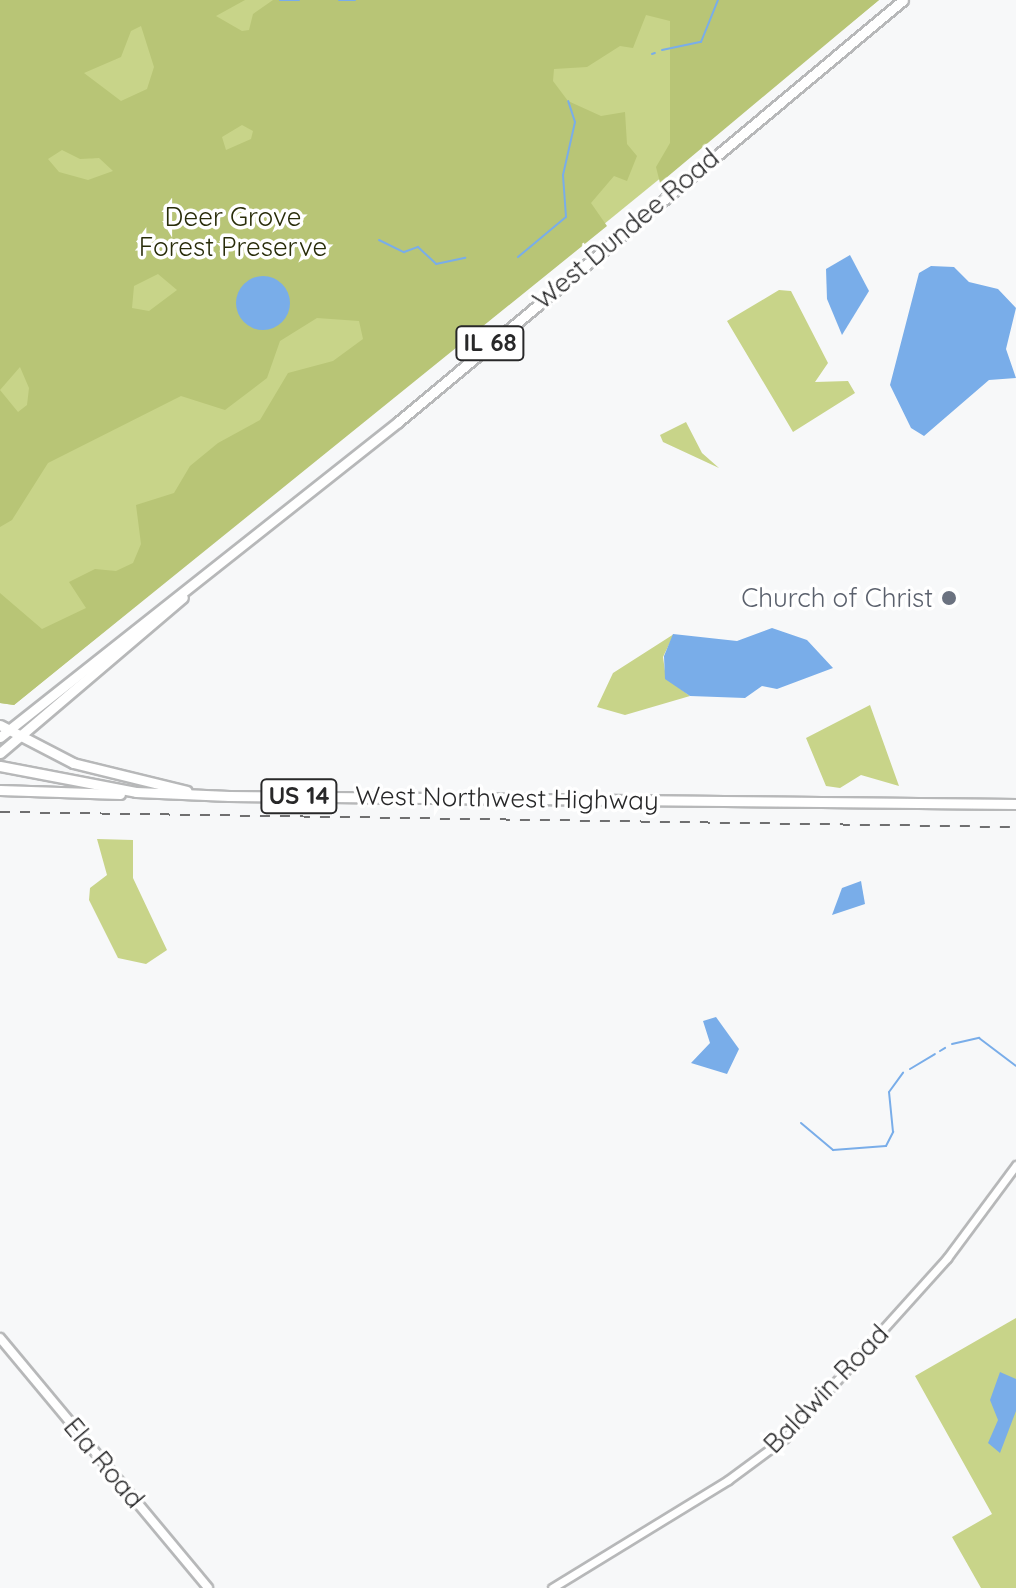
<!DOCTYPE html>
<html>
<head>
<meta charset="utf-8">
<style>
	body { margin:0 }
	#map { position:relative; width:1016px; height:1588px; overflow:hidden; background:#f7f8f9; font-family:Quicksand,sans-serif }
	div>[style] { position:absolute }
	.green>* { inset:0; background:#c8d489 }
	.forest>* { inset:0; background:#b8c576 }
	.water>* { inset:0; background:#79ade9 }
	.round { border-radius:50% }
	.stream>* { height:2px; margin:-1px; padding:0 1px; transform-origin:1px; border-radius:1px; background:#79ade9 }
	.roads { filter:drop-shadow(2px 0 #b7b8b9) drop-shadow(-2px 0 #b7b8b9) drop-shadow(0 2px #b7b8b9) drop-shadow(0 -2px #b7b8b9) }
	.tertiary>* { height:7px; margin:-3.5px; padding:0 3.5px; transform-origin:3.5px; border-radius:3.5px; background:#fff }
	.secondary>* { height:8px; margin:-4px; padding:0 4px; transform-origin:4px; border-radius:4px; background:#fff }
	.primary>* { height:9px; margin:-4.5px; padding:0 4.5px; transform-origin:4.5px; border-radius:4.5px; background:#fff }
	.rail>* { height:2px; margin-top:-1px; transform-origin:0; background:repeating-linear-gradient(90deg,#6f6f70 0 10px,transparent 0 20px) }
	.dots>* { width:22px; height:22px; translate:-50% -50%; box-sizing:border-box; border:4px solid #fff; border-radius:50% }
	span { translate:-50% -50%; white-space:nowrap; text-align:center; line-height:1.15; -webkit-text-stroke:7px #fff; paint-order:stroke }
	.shield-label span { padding:2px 6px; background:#fff; border:2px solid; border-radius:6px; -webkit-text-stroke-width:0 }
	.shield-label { font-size:24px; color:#282829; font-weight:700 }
	.park-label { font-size:26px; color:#282c09 }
	.street-label { font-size:26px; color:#282829 }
	.worship-label { font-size:26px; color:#5b616d }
	.right { translate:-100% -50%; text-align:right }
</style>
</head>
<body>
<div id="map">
	<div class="green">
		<i style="clip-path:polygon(0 0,879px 0,14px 705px,0 703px)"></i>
		<i style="clip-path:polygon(779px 290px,791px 291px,828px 363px,815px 382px,848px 381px,855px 393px,793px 432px,727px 321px)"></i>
		<i style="clip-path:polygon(686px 422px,702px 453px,719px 468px,663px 442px,660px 435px)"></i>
		<i style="clip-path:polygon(674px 634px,663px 657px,666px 678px,690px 696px,625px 715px,597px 707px,613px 673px)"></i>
		<i style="clip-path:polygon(870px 705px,899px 786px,861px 775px,840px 788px,826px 786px,806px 738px)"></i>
		<i style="clip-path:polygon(97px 839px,133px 840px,133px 878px,167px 950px,146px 964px,118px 958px,89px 900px,90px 888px,107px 875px)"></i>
		<i style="clip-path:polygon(1016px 1318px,1016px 1588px,981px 1588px,952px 1537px,992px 1514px,915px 1376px)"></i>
	</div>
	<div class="forest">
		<i style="clip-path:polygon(evenodd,0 0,245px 0,216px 16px,242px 31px,249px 30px,253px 14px,273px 0,879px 0,660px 183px,656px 167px,670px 143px,670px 21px,646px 15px,633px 48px,620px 46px,587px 67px,554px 69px,553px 81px,568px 101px,601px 116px,625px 112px,627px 144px,637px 156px,627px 181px,614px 176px,591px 203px,607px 226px,14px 705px,0 703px,0 593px,42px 629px,86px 608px,69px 582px,95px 569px,116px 571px,133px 563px,141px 544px,136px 505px,174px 493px,190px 466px,218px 443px,260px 420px,288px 373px,333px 361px,363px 339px,359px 321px,317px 318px,280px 341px,267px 378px,225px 410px,181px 396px,48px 463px,12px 520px,0 527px,0 0,141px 26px,154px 67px,147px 89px,121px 101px,84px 73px,121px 57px,131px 31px,141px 26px,0 0,242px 125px,253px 131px,251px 139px,226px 150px,222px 137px,242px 125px,0 0,62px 150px,80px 159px,99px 158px,113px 171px,88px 180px,59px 172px,48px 159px,62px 150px,0 0,158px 274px,177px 290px,149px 311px,132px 308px,134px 286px,158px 274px,0 0,20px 367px,29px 388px,27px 405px,18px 412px,0 390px,20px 367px)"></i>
	</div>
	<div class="water">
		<i style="clip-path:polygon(850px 255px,869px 291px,842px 335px,827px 299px,826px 269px)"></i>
		<i style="clip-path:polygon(954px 267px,969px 282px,998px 289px,1016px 308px,1006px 349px,1016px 378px,989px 380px,924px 436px,911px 428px,890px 385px,919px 273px,931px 266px)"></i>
		<i class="round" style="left:236px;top:276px;width:54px;height:54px"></i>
		<i style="clip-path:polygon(772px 628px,807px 640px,833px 668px,777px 689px,762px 686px,745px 698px,690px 696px,665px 679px,664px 656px,673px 634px,737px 641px)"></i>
		<i style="clip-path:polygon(861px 881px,865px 904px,832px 915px,842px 888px)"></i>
		<i style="clip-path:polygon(716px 1017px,739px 1049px,727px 1074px,691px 1063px,710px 1043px,703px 1021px)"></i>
		<i style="clip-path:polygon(1000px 1372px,1016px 1379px,1016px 1411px,1000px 1453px,988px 1443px,998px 1420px,990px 1400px)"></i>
	</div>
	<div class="stream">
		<i style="left:280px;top:0;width:19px"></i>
		<i style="left:339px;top:0;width:16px"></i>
		<i style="left:662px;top:50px;width:40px;rotate:-12deg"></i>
		<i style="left:701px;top:42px;width:45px;rotate:-68deg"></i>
		<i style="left:652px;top:54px;width:3px;rotate:-18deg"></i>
		<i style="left:379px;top:240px;width:28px;rotate:26deg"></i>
		<i style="left:404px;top:252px;width:15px;rotate:-20deg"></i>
		<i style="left:418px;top:247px;width:25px;rotate:43deg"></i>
		<i style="left:436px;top:264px;width:30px;rotate:-12deg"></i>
		<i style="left:518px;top:257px;width:62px;rotate:-39.8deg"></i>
		<i style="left:566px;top:217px;width:42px;rotate:-94.1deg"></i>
		<i style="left:563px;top:175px;width:54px;rotate:-77.2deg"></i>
		<i style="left:575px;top:122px;width:22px;rotate:-108deg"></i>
		<i style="left:952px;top:1044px;width:28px;rotate:-13deg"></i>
		<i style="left:979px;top:1038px;width:46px;rotate:37.1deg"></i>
		<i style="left:940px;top:1051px;width:6px;rotate:-31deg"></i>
		<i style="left:910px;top:1069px;width:29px;rotate:-31deg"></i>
		<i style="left:801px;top:1123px;width:42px;rotate:40.2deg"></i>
		<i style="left:833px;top:1150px;width:53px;rotate:-4.3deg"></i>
		<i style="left:886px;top:1146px;width:16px;rotate:-63deg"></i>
		<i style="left:893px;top:1132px;width:40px;rotate:-95.7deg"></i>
		<i style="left:889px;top:1092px;width:24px;rotate:-54deg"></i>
	</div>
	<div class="roads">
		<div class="tertiary">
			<i style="left:552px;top:1588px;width:206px;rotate:-31.5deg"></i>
			<i style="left:728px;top:1480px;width:71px;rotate:-36.4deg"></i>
			<i style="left:785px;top:1438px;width:242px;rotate:-48deg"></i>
			<i style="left:947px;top:1258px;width:116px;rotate:-53.4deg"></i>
		</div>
		<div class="secondary">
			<i style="left:0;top:1338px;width:325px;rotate:50.2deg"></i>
		</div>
		<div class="primary">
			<i style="left:0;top:725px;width:82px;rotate:27.5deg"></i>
			<i style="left:73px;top:763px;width:117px;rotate:13.8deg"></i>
			<i style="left:0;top:737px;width:508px;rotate:-38.36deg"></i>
			<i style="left:398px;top:422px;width:658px;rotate:-39.88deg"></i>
			<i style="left:0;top:753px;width:240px;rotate:-40.4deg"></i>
			<i style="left:0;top:766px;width:138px;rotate:10.8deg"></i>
			<i style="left:136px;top:792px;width:93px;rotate:2.5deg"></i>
			<i style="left:229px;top:796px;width:787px;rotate:0.58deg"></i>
			<i style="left:0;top:790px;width:120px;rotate:1.9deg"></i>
		</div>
	</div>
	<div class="rail">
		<i style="left:0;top:812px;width:1016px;rotate:0.85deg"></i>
	</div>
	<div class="dots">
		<i style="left:949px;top:598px;background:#6b7280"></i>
	</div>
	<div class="shield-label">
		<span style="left:490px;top:343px">IL 68</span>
		<span style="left:299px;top:796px">US 14</span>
	</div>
	<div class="park-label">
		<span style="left:233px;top:232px">Deer Grove<br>Forest Preserve</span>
	</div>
	<div class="street-label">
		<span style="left:626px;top:229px;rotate:-40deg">West Dundee Road</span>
		<span style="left:507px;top:798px;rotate:1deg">West Northwest Highway</span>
		<span style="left:826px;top:1389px;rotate:-46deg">Baldwin Road</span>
		<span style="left:104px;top:1463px;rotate:50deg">Ela Road</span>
	</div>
	<div class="worship-label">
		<span class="right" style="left:933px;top:598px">Church of Christ</span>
	</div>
</div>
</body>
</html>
